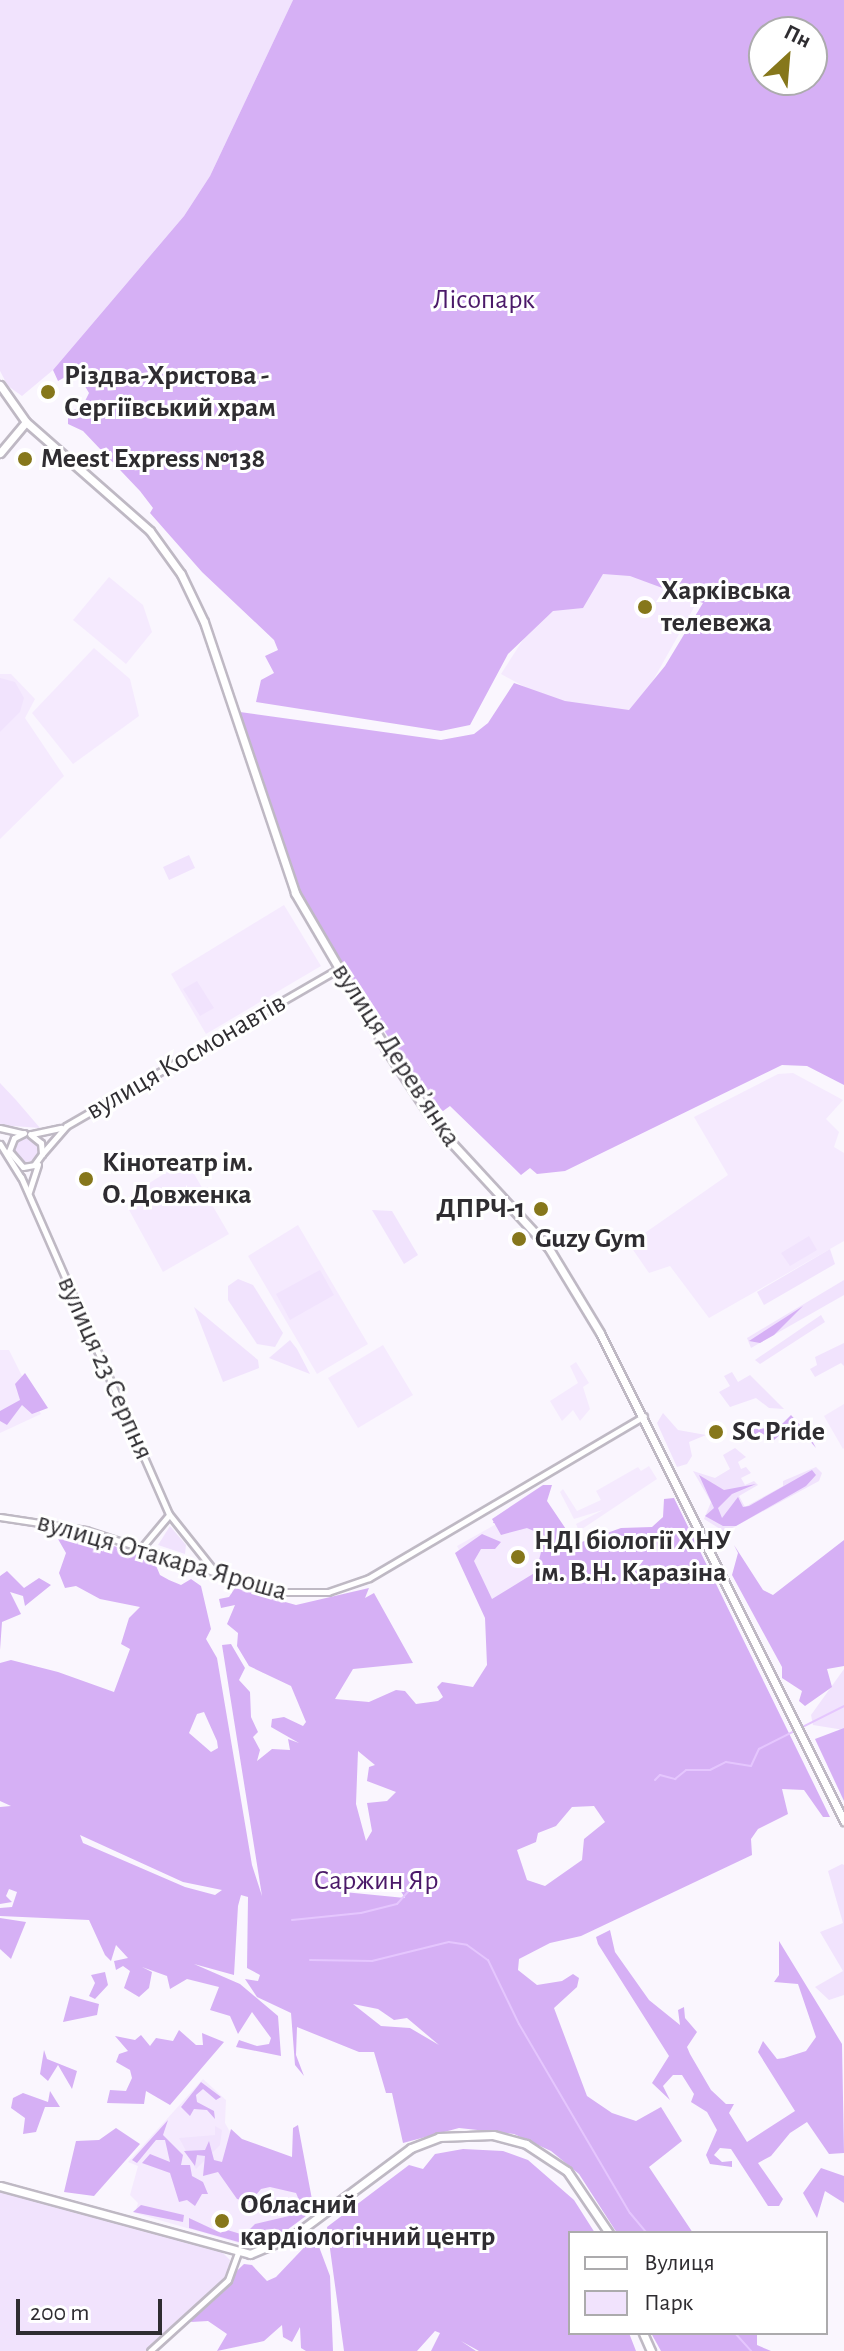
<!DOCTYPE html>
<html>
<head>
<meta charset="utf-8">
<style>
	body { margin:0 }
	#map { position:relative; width:844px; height:2351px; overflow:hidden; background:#faf6fe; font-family:"Alegreya Sans",sans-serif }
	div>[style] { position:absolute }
	.built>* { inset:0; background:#f5eafe }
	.green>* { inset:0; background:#f1e3fd }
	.round { border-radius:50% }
	.forest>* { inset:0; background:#d6b0f5 }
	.stream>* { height:2px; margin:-1px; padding:0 1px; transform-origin:1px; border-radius:1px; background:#e5c6fe }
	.roads { filter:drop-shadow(2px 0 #bfb9c4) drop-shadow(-2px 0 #bfb9c4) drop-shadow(0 2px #bfb9c4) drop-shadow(0 -2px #bfb9c4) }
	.minor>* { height:5px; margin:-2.5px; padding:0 2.5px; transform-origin:2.5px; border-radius:2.5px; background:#fff }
	.major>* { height:7px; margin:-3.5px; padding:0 3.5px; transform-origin:3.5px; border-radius:3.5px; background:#fff }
	.dots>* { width:22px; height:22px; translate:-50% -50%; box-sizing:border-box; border:4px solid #fff; border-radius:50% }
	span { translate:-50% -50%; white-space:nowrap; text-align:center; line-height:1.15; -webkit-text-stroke:6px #fff; paint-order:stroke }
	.park-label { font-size:28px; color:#4b1969 }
	.poi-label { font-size:28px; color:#2f2d31; font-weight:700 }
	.left { translate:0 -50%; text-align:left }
	.right { translate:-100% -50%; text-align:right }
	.street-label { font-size:28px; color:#2f2d31 }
	.legend { position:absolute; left:568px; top:2231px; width:260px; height:104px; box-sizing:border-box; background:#fff; border:2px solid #acabad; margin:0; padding:10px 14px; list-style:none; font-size:24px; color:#2f2d31 }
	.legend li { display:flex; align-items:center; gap:16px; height:40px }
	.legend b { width:40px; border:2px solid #acabad }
	.north { position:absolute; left:748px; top:16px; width:80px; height:80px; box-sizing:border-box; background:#fff; border:2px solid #acabad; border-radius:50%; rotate:26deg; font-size:22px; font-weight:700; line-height:32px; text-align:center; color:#2f2d31 }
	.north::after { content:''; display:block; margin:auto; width:28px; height:36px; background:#86771b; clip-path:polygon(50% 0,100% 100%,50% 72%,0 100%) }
	.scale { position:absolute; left:16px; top:2299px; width:146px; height:36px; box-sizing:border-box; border:4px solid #2f2d31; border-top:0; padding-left:10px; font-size:24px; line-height:28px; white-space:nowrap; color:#2f2d31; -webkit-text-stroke:6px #fff; paint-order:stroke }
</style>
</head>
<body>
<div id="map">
	<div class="built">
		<i style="clip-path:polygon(587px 540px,697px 602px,628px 725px,603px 730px,501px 674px)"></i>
		<i style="clip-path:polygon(109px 577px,143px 605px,152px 632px,126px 664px,73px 620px)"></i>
		<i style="clip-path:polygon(94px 648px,130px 679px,139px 716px,73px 764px,32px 713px)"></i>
		<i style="clip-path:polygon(0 674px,11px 674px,35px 699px,25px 718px,64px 776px,0 839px)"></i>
		<i style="clip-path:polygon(284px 905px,321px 966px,206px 1034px,171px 974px)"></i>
		<i style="clip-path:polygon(793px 1073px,843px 1100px,826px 1119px,839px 1132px,834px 1147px,844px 1153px,844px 1241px,709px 1318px,670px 1266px,649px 1273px,629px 1244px,728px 1175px,694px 1117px,778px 1074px)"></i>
		<i style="clip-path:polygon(186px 1160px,229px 1234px,163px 1272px,129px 1210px,135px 1192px)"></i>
		<i style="clip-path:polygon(298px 1225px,368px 1344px,317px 1374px,248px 1256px)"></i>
		<i style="clip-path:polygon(383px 1345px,413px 1395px,358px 1428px,328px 1378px)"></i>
		<i style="clip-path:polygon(0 1350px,9px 1350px,41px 1414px,0 1433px)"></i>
		<i style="clip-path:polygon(576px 1362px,589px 1383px,583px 1387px,590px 1409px,580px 1421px,573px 1410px,562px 1421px,550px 1401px,578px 1383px,570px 1366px)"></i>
		<i style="clip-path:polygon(844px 1404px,844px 1448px,843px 1449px,824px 1416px)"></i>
		<i style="clip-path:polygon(649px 1466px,657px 1479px,579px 1531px,576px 1524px,603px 1510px,574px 1519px,560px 1492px,563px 1489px,577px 1511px,601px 1500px,596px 1491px,638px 1467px,641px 1471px)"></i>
		<i style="clip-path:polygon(534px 1503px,574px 1552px,490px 1609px,457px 1546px)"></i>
		<i style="clip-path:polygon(203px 2079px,226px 2100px,225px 2123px,237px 2144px,304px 2163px,295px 2222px,242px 2244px,135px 2213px,138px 2203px,130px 2195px,138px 2166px,128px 2162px)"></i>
	</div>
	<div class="green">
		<i style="clip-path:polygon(0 0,293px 0,210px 176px,184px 216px,53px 370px,22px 396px,8px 386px,0 371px)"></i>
		<i style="clip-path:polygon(0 678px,15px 682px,24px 698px,20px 712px,0 732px)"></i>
		<i style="clip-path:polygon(189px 855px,195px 868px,169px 880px,163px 867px)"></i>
		<i style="clip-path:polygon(197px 981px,214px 1008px,200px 1016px,183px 989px)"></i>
		<i style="clip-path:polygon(0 1083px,16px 1100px,40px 1128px,0 1125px)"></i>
		<i class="round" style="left:14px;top:1138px;width:24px;height:24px"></i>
		<i style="clip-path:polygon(372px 1210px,392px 1211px,418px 1255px,404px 1264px)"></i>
		<i style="clip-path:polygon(809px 1236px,817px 1250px,790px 1266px,781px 1253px)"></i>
		<i style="clip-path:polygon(830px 1249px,835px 1264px,764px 1305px,757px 1292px)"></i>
		<i style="clip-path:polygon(320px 1270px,334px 1295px,290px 1320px,276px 1294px)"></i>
		<i style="clip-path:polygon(238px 1279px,253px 1285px,283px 1333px,275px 1347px,257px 1344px,228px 1300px,228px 1286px)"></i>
		<i style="clip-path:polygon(844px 1280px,844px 1295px,751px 1348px,747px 1338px)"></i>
		<i style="clip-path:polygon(194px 1307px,258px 1360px,259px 1368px,223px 1382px)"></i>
		<i style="clip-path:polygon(821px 1315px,825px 1322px,760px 1364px,755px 1360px)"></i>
		<i style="clip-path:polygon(290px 1340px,297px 1349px,310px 1374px,269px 1358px)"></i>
		<i style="clip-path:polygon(844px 1343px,844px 1366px,841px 1363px,815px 1377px,810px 1369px,817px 1365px,815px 1357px)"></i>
		<i style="clip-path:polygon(732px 1372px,738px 1382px,750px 1375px,784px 1409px,769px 1408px,756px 1398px,730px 1407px,719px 1392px,730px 1386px,724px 1376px)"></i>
		<i style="clip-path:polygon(663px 1413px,678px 1430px,706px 1435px,689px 1442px,692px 1456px,687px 1464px,677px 1467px,657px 1423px)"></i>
		<i style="clip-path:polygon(735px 1448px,746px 1457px,738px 1462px,741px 1469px,746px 1467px,751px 1473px,741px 1478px,745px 1485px,754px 1481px,758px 1485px,739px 1496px,745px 1507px,783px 1486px,783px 1481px,816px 1467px,822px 1473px,819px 1481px,725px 1532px,704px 1519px,711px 1502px,693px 1471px,715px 1478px,730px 1469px,723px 1455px)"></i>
		<i style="clip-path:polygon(170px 1526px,186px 1545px,185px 1554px,158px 1545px)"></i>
		<i style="clip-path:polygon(844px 1669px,844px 1730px,813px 1725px,811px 1715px)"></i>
		<i style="clip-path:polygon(842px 1864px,844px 1865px,844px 1995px,829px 2000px,815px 1987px,843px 1971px,820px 1932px,843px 1923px,828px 1871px)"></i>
		<i style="clip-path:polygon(215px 2126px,222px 2130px,220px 2145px,196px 2169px,179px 2138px,215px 2135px)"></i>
		<i style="clip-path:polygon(0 2189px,215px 2245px,230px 2260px,227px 2277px,146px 2351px,0 2351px)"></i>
	</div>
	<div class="forest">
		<i style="clip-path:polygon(evenodd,293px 0,844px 0,844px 1085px,807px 1066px,782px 1065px,565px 1171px,537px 1174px,530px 1168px,521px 1175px,450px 1106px,443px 1111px,425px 1096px,302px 898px,240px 712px,441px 740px,474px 734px,488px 723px,514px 683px,565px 701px,629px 710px,665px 666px,703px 603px,630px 576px,603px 574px,583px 608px,553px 611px,508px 654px,470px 725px,441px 731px,256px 702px,261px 680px,274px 673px,265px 656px,278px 650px,274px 640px,202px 572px,150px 513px,153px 508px,140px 491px,83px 431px,68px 424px,68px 412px,82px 407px,89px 393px,76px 371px,58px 381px,53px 370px,184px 216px,210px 176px,293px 0,764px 32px,812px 32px,812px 80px,764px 80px,764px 32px)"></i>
		<i style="clip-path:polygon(803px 1306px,774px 1335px,760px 1343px,749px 1341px)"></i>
		<i style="clip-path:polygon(25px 1373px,48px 1408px,32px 1414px,22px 1405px,7px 1425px,0 1421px,0 1411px,20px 1400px,15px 1384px)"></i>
		<i style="clip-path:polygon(791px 1415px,809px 1435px,816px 1448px,794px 1423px,774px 1440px,759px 1432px,744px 1441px,748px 1429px,778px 1428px)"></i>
		<i style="clip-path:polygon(812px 1470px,816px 1475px,806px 1486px,736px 1526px,723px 1526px,705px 1516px,714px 1508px,699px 1475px,724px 1490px,756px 1484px,732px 1494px,718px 1508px,722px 1518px,738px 1497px,743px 1507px,749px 1506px)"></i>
		<i style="clip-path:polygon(evenodd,543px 1485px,552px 1485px,547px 1501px,576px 1544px,621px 1528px,652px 1527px,663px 1517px,664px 1499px,674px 1498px,830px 1817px,823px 1817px,804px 1790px,782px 1789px,788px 1814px,758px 1829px,751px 1839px,752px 1855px,581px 1936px,550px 1943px,519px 1959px,518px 1970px,537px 1985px,562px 1981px,573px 1974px,579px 1978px,577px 1987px,554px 2008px,587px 2096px,612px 2113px,636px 2121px,661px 2107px,682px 2141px,649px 2167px,693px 2233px,617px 2233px,579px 2174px,551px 2151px,514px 2134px,459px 2128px,403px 2143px,392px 2093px,386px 2093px,374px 2052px,359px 2052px,297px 2027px,296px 2055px,304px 2076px,295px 2065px,291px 2013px,257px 1997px,245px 1979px,258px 1981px,260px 1975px,247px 1968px,248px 1897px,241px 1895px,238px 1906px,234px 1975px,194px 1964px,240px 1984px,278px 2016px,281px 2056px,236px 2047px,239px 2040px,257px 2046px,269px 2044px,271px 2038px,252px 2012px,238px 2034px,230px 2016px,210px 2010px,219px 1987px,187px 1979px,170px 1989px,167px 1976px,142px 1967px,152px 1972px,149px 1988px,139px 1997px,124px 1988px,130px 1971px,123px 1966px,116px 1970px,114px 1961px,128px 1958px,116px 1945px,111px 1961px,105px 1955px,89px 1920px,0 1916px,0 1908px,12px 1907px,17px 1892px,9px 1889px,6px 1896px,12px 1902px,0 1904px,0 1807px,11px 1806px,0 1801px,0 1663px,11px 1660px,58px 1672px,114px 1692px,130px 1649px,121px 1644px,129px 1618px,140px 1607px,100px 1599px,76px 1586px,65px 1588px,59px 1573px,66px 1553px,58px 1539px,114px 1546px,154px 1561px,160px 1575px,169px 1580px,181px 1585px,191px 1579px,201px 1586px,211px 1629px,206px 1639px,217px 1658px,252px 1865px,262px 1896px,222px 1645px,231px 1644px,245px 1668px,239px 1680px,250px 1692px,251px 1717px,258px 1732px,253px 1737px,260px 1750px,257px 1761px,272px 1749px,290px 1750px,288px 1739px,299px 1743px,271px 1727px,272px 1719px,284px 1717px,303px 1726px,306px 1722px,291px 1686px,249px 1666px,237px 1646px,238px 1633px,227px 1624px,235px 1605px,221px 1608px,219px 1599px,229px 1597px,235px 1588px,296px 1605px,369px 1588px,365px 1598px,374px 1593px,413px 1663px,353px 1669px,335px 1699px,369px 1702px,396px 1690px,405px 1691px,416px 1704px,438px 1701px,443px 1697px,437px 1687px,442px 1682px,473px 1687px,487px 1665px,485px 1618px,455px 1553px,482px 1534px,501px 1542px,495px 1549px,481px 1549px,474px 1561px,492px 1599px,536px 1572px,545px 1536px,527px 1528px,501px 1535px,492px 1519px,543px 1485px,204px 1712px,217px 1741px,218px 1748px,211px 1752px,189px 1733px,197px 1714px,204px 1712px,543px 1485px,358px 1751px,375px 1765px,369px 1767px,367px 1781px,396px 1792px,387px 1801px,367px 1803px,372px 1831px,366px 1841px,356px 1804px,358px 1751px,543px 1485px,594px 1806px,605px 1822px,584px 1839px,582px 1860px,545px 1886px,527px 1880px,517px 1850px,536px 1842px,538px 1833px,556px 1826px,572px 1807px,594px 1806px,543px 1485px,80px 1835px,183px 1882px,222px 1890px,215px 1895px,185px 1887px,83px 1843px,80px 1835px,543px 1485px,353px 1872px,399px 1874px,402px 1880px,397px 1885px,405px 1898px,344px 1892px,332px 1883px,353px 1872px,543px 1485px,353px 2004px,378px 2009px,394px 2020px,407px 2018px,439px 2045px,410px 2028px,381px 2026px,353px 2004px)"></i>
		<i style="clip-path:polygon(844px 1540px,844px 1666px,827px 1669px,832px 1687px,805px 1706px,799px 1701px,802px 1691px,782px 1678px,782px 1667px,732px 1575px,738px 1553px,734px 1545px,763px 1590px,773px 1595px)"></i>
		<i style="clip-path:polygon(7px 1571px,24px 1588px,39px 1578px,51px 1585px,25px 1606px,23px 1596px,10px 1592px,21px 1614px,2px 1622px,0 1650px,0 1576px)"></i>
		<i style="clip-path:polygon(844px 1728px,844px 1801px,815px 1739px)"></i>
		<i style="clip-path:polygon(0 1918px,26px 1922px,11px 1959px,0 1949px)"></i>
		<i style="clip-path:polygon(610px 1930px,615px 1952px,649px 2000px,680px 2025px,678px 2010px,684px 2007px,685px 2018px,697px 2032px,687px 2047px,690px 2054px,711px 2090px,726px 2104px,734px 2104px,729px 2113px,747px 2142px,795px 2111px,758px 2052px,763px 2041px,777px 2059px,784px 2058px,806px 2051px,816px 2037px,798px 1984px,774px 1982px,779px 1975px,779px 1941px,842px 2044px,844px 2153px,829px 2154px,807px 2122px,790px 2133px,771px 2156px,758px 2163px,783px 2199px,779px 2206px,768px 2206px,731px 2149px,720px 2148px,714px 2155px,722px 2162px,732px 2161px,732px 2167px,710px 2164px,706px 2155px,717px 2130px,707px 2112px,691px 2102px,694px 2094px,682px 2075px,673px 2075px,663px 2086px,670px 2100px,652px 2083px,669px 2056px,598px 1944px,596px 1937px)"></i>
		<i style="clip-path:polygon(105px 1972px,108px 1985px,95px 1999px,89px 1996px,95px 1983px,91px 1975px)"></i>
		<i style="clip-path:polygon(70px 1996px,99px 2004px,97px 2015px,63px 2022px)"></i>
		<i style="clip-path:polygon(179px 2030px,196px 2045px,203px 2045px,202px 2033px,224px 2042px,170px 2105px,146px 2091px,144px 2104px,107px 2103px,110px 2090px,126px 2091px,132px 2078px,130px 2070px,116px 2062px,119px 2054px,128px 2051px,115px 2036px,135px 2040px,141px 2035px,150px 2046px,156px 2038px,173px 2041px)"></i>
		<i style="clip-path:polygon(44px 2050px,47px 2059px,77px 2071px,72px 2089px,58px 2065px,48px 2081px,40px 2074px)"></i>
		<i style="clip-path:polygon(201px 2082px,221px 2097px,216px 2100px,203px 2089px,196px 2095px,197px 2102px,214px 2111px,215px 2119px,207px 2110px,194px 2109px,190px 2116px,181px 2107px)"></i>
		<i style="clip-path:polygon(50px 2091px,60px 2107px,45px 2107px,36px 2132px,23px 2134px,25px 2118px,11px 2108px,13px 2098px,23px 2093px,48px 2102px)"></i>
		<i style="clip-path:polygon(168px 2120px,163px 2135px,183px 2155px,181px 2165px,190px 2165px,192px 2176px,203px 2182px,208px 2194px,202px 2194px,195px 2206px,187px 2200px,179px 2202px,170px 2173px,142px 2163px,150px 2154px,170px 2162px,165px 2140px,156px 2140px,137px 2163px,132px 2160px)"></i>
		<i style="clip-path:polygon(298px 2125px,314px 2210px,287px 2230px,249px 2245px,189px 2228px,189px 2218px,221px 2233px,224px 2229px,244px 2235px,255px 2224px,289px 2216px,299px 2200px,296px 2193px,270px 2187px,261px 2189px,250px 2202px,237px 2199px,218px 2172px,203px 2176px,205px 2156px,197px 2155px,195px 2166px,184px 2151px,205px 2150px,209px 2141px,214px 2160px,222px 2162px,231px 2129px,242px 2139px,292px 2157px,293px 2128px)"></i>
		<i style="clip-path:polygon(116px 2128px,140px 2144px,94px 2196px,64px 2192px,76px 2141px,99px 2140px)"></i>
		<i style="clip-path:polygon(463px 2149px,503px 2151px,528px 2160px,574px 2200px,595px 2233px,570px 2233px,570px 2333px,629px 2333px,636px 2351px,479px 2351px,461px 2341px,476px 2351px,431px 2351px,440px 2333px,435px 2331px,417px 2351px,344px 2351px,327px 2227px,409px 2165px,423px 2169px,435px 2154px)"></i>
		<i style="clip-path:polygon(821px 2168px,844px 2176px,844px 2203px,825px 2191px,817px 2218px,803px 2193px)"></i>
		<i style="clip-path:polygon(141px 2205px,184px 2215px,183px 2222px,133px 2212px)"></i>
		<i style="clip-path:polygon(315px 2236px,330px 2276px,333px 2351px,306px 2351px,301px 2348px,300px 2327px,292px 2342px,283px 2337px,282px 2325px,264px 2341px,217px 2351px,227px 2334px,208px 2321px,191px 2322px,197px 2309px,244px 2264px,252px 2265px,267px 2281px,276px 2277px)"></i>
		<i style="clip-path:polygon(651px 2333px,757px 2333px,757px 2345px,771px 2351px,661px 2351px)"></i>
	</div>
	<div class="stream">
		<i style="left:655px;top:1780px;width:7px;rotate:-45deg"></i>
		<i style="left:660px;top:1775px;width:16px;rotate:15deg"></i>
		<i style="left:675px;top:1779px;width:14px;rotate:-39deg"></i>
		<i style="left:686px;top:1770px;width:24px"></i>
		<i style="left:710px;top:1770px;width:18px;rotate:-27deg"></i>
		<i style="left:726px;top:1762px;width:25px;rotate:9deg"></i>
		<i style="left:751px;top:1766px;width:19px;rotate:-65deg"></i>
		<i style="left:759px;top:1749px;width:95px;rotate:-26.8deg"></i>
		<i style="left:292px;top:1920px;width:69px;rotate:-5.8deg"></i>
		<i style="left:361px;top:1913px;width:37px;rotate:-14deg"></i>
		<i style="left:397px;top:1904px;width:25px;rotate:-48deg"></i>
		<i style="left:310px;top:1960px;width:62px;rotate:0.9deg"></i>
		<i style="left:372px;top:1961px;width:79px;rotate:-13.9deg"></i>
		<i style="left:449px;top:1942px;width:18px;rotate:9deg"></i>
		<i style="left:467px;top:1945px;width:26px;rotate:36deg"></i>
		<i style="left:488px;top:1960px;width:71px;rotate:64.2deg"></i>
		<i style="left:519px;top:2024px;width:219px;rotate:59.6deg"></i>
		<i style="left:630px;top:2213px;width:26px;rotate:50deg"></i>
		<i style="left:735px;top:2333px;width:24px;rotate:48deg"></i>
	</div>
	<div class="roads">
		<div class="minor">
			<i style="left:0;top:1128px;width:23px;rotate:13deg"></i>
			<i style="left:24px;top:1133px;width:11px;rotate:153deg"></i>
			<i style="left:14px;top:1138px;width:14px;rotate:111deg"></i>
			<i style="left:9px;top:1151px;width:21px;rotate:49deg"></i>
			<i style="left:23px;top:1167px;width:11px;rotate:-10deg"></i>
			<i style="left:34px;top:1165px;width:14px;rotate:-54deg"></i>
			<i style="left:42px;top:1154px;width:11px;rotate:-95deg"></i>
			<i style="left:41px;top:1143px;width:14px;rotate:-141deg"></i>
			<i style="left:32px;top:1134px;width:30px;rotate:-12deg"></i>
			<i style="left:0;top:1144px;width:39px;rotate:58deg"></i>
			<i style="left:21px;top:1177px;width:368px;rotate:66.3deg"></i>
			<i style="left:169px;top:1514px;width:69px;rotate:51.5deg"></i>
			<i style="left:42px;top:1154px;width:37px;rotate:-49deg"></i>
			<i style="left:66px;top:1126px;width:314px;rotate:-30deg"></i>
			<i style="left:29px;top:1192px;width:29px;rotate:-72deg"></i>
			<i style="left:0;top:1517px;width:87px;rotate:8.6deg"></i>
			<i style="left:86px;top:1530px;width:198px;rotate:18.3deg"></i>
			<i style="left:274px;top:1592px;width:54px"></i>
			<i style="left:328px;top:1592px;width:43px;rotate:-18.9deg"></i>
			<i style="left:369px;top:1578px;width:319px;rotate:-30.5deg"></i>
			<i style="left:143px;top:1546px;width:40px;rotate:-50deg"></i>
			<i style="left:150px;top:2351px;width:105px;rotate:-42.3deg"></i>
			<i style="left:228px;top:2280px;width:29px;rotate:-70deg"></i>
		</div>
		<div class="major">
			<i style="left:0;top:385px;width:45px;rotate:54.9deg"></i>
			<i style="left:26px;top:422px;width:165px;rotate:41.3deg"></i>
			<i style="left:150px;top:531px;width:53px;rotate:54.2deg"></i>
			<i style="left:181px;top:574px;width:53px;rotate:64.4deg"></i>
			<i style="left:204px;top:622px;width:286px;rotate:71.4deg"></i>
			<i style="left:295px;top:893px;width:181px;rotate:59.7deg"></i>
			<i style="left:386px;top:1049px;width:95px;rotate:56.6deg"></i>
			<i style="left:438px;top:1128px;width:162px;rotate:47.3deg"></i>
			<i style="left:548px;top:1247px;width:100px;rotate:58.8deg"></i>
			<i style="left:600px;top:1333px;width:546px;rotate:63.43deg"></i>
			<i style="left:0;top:453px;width:40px;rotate:-50deg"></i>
			<i style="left:0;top:2186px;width:259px;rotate:15.2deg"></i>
			<i style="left:250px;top:2254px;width:47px;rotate:-22.7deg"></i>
			<i style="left:293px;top:2236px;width:147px;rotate:-36.7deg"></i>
			<i style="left:411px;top:2148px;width:30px;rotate:-21deg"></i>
			<i style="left:439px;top:2137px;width:54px;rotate:-2.1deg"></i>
			<i style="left:493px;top:2135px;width:34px;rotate:15deg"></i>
			<i style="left:526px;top:2144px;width:49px;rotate:33.4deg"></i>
			<i style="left:567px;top:2171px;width:75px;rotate:55.9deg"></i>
			<i style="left:643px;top:2333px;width:20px;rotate:66deg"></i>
		</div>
	</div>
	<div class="dots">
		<i style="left:48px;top:392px;background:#86771b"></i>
		<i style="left:25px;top:459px;background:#86771b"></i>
		<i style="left:645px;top:607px;background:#86771b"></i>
		<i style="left:86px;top:1179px;background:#86771b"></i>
		<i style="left:541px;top:1209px;background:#86771b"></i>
		<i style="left:519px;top:1239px;background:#86771b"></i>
		<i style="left:716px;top:1432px;background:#86771b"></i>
		<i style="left:518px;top:1557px;background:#86771b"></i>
		<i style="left:222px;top:2221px;background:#86771b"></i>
	</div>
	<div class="park-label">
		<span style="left:484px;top:300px">Лісопарк</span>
		<span style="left:376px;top:1881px">Саржин Яр</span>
	</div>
	<div class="poi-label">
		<span class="left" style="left:64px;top:392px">Різдва-Христова -<br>Сергіївський храм</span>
		<span class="left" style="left:41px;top:459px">Meest Express №138</span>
		<span class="left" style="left:661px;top:607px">Харківська<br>телевежа</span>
		<span class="left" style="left:102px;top:1179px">Кінотеатр ім.<br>О. Довженка</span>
		<span class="right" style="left:525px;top:1209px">ДПРЧ-1</span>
		<span class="left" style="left:535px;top:1239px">Guzy Gym</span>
		<span class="left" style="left:732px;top:1432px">SC Pride</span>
		<span class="left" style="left:534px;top:1557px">НДІ біології ХНУ<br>ім. В.Н. Каразіна</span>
		<span class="left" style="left:240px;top:2221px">Обласний<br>кардiологiчний центр</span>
	</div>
	<div class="street-label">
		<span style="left:396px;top:1055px;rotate:57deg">вулиця Дерев’янка</span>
		<span style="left:186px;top:1057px;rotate:-30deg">вулиця Космонавтів</span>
		<span style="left:105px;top:1368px;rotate:66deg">вулиця 23 Серпня</span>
		<span style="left:162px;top:1557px;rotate:16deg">вулиця Отакара Яроша</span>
	</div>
	<ul class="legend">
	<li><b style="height:10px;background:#fff"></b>Вулиця</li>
	<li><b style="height:22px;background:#f1e3fd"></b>Парк</li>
	</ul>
	<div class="north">Пн</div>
	<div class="scale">200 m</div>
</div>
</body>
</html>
